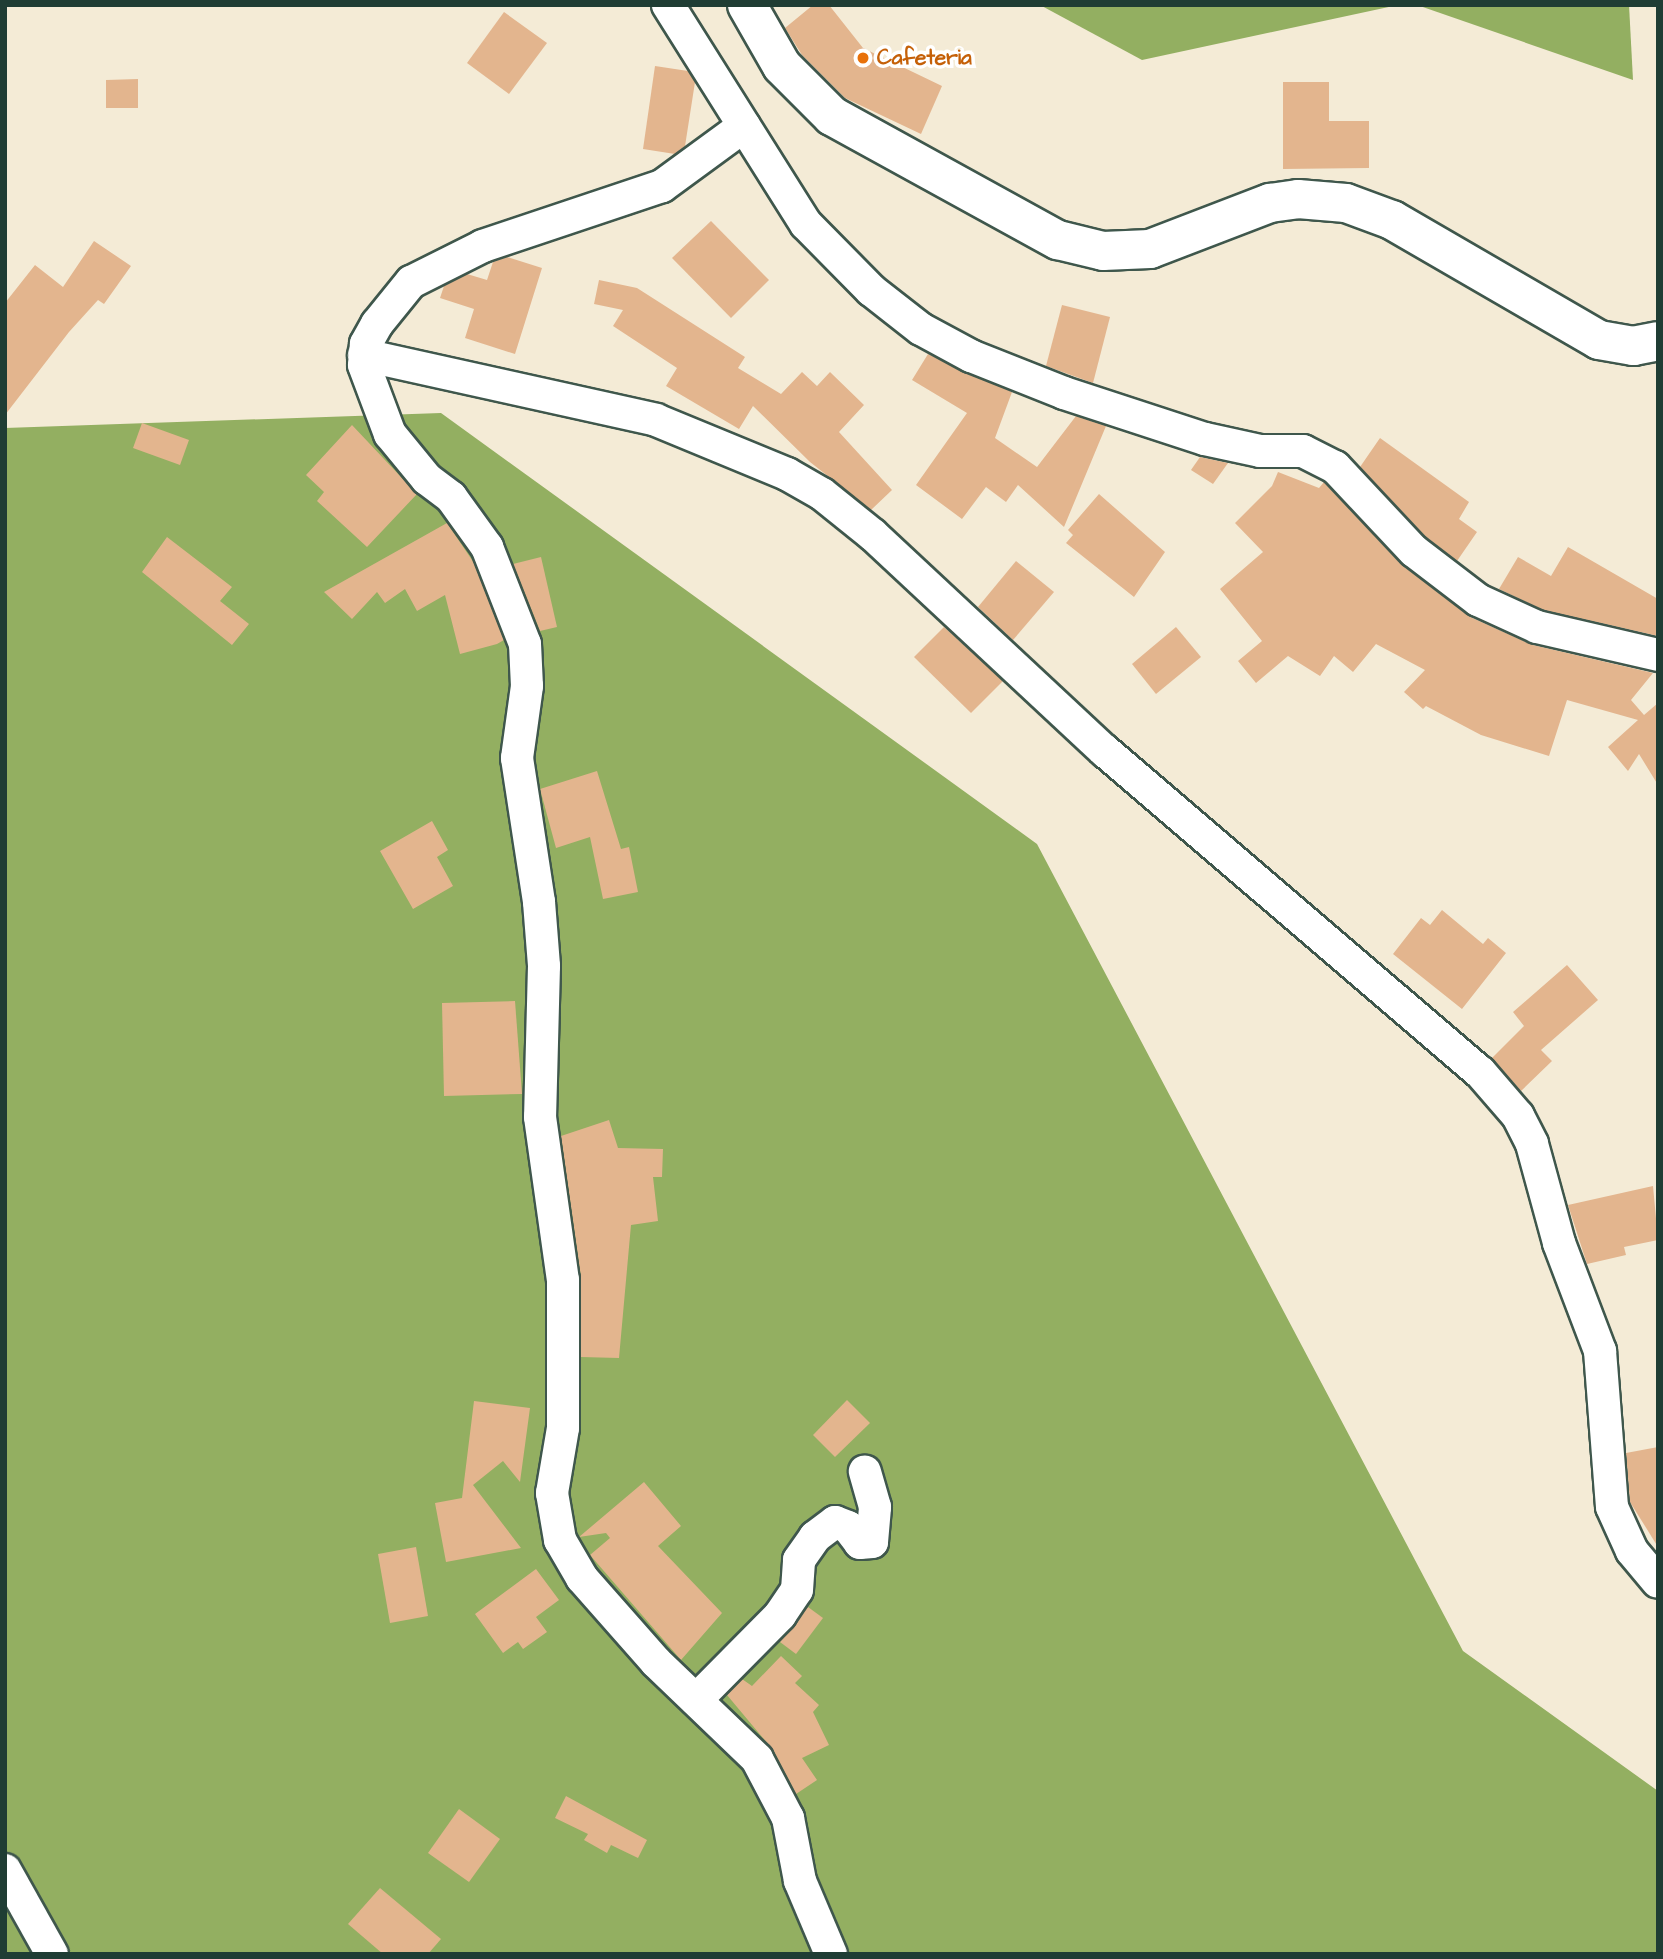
<!DOCTYPE html>
<html>
<head>
<meta charset="utf-8">
<style>
	body { margin:0 }
	#map { position:relative; width:1663px; height:1959px; overflow:hidden; background:#f4ebd6; font-family:"Architects Daughter",sans-serif }
	div>[style] { position:absolute }
	.forest>* { inset:0; background:#93af61 }
	.building>* { inset:0; background:#e3b58e }
	.roads { filter:drop-shadow(2px 0 #3f574c) drop-shadow(-2px 0 #3f574c) drop-shadow(0 2px #3f574c) drop-shadow(0 -2px #3f574c) }
	.minor>* { height:32px; margin:-16px; padding:0 16px; transform-origin:16px; border-radius:16px; background:#fff }
	.major>* { height:38px; margin:-19px; padding:0 19px; transform-origin:19px; border-radius:19px; background:#fff }
	.dots>* { width:19px; height:19px; translate:-50% -50%; box-sizing:border-box; border:4px solid #fff; border-radius:50% }
	span { translate:-50% -50%; white-space:nowrap; text-align:center; line-height:1.15; -webkit-text-stroke:7px #fff; paint-order:stroke }
	.food-label { font-size:21px; color:#c56008; font-weight:700 }
	.left { translate:0 -50%; text-align:left }
	.frame { position:absolute; inset:0; border:7px solid #1f3d34; pointer-events:none }
</style>
</head>
<body>
<div id="map">
	<div class="forest">
		<i style="clip-path:polygon(1040px 5px,1398px 5px,1142px 60px)"></i>
		<i style="clip-path:polygon(1417px 5px,1629px 5px,1633px 80px)"></i>
		<i style="clip-path:polygon(441px 413px,1037px 844px,1463px 1651px,1658px 1791px,1658px 1954px,5px 1954px,5px 428px)"></i>
	</div>
	<div class="building">
		<i style="clip-path:polygon(813px 5px,829px 5px,863px 48px,942px 86px,921px 134px,845px 98px,802px 55px,785px 28px)"></i>
		<i style="clip-path:polygon(504px 12px,547px 43px,509px 94px,467px 63px)"></i>
		<i style="clip-path:polygon(655px 66px,688px 71px,695px 82px,685px 146px,675px 154px,643px 149px)"></i>
		<i style="clip-path:polygon(138px 79px,138px 108px,106px 108px,106px 80px)"></i>
		<i style="clip-path:polygon(1283px 82px,1329px 82px,1329px 121px,1369px 121px,1369px 168px,1283px 169px)"></i>
		<i style="clip-path:polygon(711px 221px,769px 280px,731px 318px,672px 258px)"></i>
		<i style="clip-path:polygon(94px 241px,131px 266px,104px 304px,98px 300px,69px 332px,5px 415px,5px 303px,35px 265px,63px 287px)"></i>
		<i style="clip-path:polygon(507px 257px,542px 268px,515px 354px,465px 338px,474px 309px,440px 298px,444px 286px,467px 274px,487px 280px,493px 262px)"></i>
		<i style="clip-path:polygon(599px 280px,637px 288px,745px 357px,738px 368px,781px 394px,802px 372px,817px 386px,830px 372px,864px 405px,839px 432px,892px 490px,871px 510px,810px 462px,753px 406px,739px 429px,666px 386px,677px 368px,613px 326px,623px 310px,594px 304px)"></i>
		<i style="clip-path:polygon(1062px 305px,1110px 317px,1093px 383px,1046px 366px)"></i>
		<i style="clip-path:polygon(928px 354px,1012px 392px,995px 438px,1037px 467px,1076px 416px,1106px 426px,1064px 527px,1018px 485px,1006px 502px,986px 487px,962px 519px,916px 485px,967px 413px,912px 380px)"></i>
		<i style="clip-path:polygon(142px 423px,189px 440px,180px 465px,133px 448px)"></i>
		<i style="clip-path:polygon(352px 425px,417px 494px,367px 547px,317px 501px,324px 492px,306px 475px)"></i>
		<i style="clip-path:polygon(1380px 438px,1469px 502px,1459px 519px,1477px 532px,1457px 561px,1426px 537px,1360px 467px)"></i>
		<i style="clip-path:polygon(1200px 457px,1228px 463px,1213px 484px,1191px 470px)"></i>
		<i style="clip-path:polygon(1278px 472px,1319px 488px,1324px 482px,1401px 564px,1470px 617px,1533px 645px,1653px 673px,1631px 700px,1644px 715px,1658px 703px,1658px 785px,1639px 754px,1628px 771px,1608px 747px,1638px 720px,1567px 700px,1549px 756px,1481px 735px,1426px 706px,1423px 709px,1404px 692px,1425px 670px,1376px 644px,1353px 672px,1334px 656px,1320px 676px,1288px 656px,1256px 683px,1238px 661px,1262px 641px,1220px 589px,1263px 552px,1235px 523px,1272px 486px)"></i>
		<i style="clip-path:polygon(1099px 494px,1165px 552px,1134px 597px,1066px 543px,1073px 535px,1068px 530px)"></i>
		<i style="clip-path:polygon(447px 523px,474px 563px,504px 640px,497px 644px,460px 654px,445px 595px,417px 611px,405px 589px,385px 603px,377px 592px,352px 619px,324px 592px)"></i>
		<i style="clip-path:polygon(167px 537px,232px 587px,220px 601px,249px 624px,232px 645px,142px 572px)"></i>
		<i style="clip-path:polygon(1568px 547px,1658px 599px,1658px 636px,1543px 610px,1499px 589px,1518px 557px,1551px 576px)"></i>
		<i style="clip-path:polygon(541px 557px,557px 627px,540px 631px,513px 564px)"></i>
		<i style="clip-path:polygon(1016px 561px,1054px 592px,1013px 640px,978px 607px)"></i>
		<i style="clip-path:polygon(944px 627px,1003px 681px,971px 713px,914px 657px)"></i>
		<i style="clip-path:polygon(1176px 627px,1201px 657px,1156px 694px,1132px 664px)"></i>
		<i style="clip-path:polygon(597px 771px,621px 849px,629px 847px,638px 892px,603px 899px,590px 837px,556px 848px,540px 789px)"></i>
		<i style="clip-path:polygon(432px 821px,448px 850px,437px 857px,453px 886px,413px 909px,380px 851px)"></i>
		<i style="clip-path:polygon(1442px 910px,1483px 944px,1488px 938px,1506px 953px,1462px 1009px,1393px 954px,1421px 918px,1430px 925px)"></i>
		<i style="clip-path:polygon(1567px 965px,1598px 1000px,1541px 1050px,1552px 1061px,1521px 1091px,1492px 1058px,1524px 1026px,1513px 1012px)"></i>
		<i style="clip-path:polygon(515px 1001px,522px 1094px,444px 1096px,442px 1003px)"></i>
		<i style="clip-path:polygon(609px 1120px,618px 1148px,663px 1149px,662px 1177px,653px 1177px,658px 1221px,631px 1225px,619px 1358px,581px 1357px,581px 1277px,561px 1136px)"></i>
		<i style="clip-path:polygon(1653px 1186px,1658px 1240px,1624px 1247px,1626px 1255px,1587px 1264px,1568px 1205px)"></i>
		<i style="clip-path:polygon(847px 1400px,870px 1423px,835px 1457px,813px 1435px)"></i>
		<i style="clip-path:polygon(474px 1401px,530px 1408px,520px 1482px,503px 1461px,473px 1485px,521px 1548px,446px 1562px,435px 1503px,462px 1498px)"></i>
		<i style="clip-path:polygon(1658px 1447px,1658px 1547px,1630px 1502px,1626px 1453px)"></i>
		<i style="clip-path:polygon(644px 1482px,681px 1526px,658px 1546px,722px 1613px,681px 1660px,590px 1555px,610px 1538px,606px 1533px,579px 1537px)"></i>
		<i style="clip-path:polygon(416px 1547px,428px 1616px,390px 1623px,378px 1554px)"></i>
		<i style="clip-path:polygon(536px 1569px,559px 1600px,536px 1617px,547px 1632px,523px 1649px,518px 1642px,503px 1653px,475px 1614px)"></i>
		<i style="clip-path:polygon(808px 1607px,823px 1618px,796px 1654px,780px 1642px)"></i>
		<i style="clip-path:polygon(781px 1656px,802px 1676px,795px 1683px,819px 1705px,813px 1712px,829px 1745px,802px 1758px,817px 1780px,796px 1794px,773px 1750px,727px 1695px,742px 1679px,752px 1686px)"></i>
		<i style="clip-path:polygon(566px 1796px,647px 1840px,638px 1858px,611px 1845px,607px 1853px,584px 1840px,588px 1834px,555px 1818px)"></i>
		<i style="clip-path:polygon(459px 1809px,500px 1839px,469px 1882px,428px 1853px)"></i>
		<i style="clip-path:polygon(380px 1888px,441px 1939px,428px 1954px,383px 1954px,348px 1924px)"></i>
	</div>
	<div class="roads">
		<div class="minor">
			<i style="left:668px;top:5px;width:259px;rotate:57.8deg"></i>
			<i style="left:806px;top:224px;width:93px;rotate:45.4deg"></i>
			<i style="left:871px;top:290px;width:63px;rotate:38deg"></i>
			<i style="left:921px;top:329px;width:57px;rotate:28.4deg"></i>
			<i style="left:971px;top:356px;width:100px;rotate:21.7deg"></i>
			<i style="left:1064px;top:393px;width:148px;rotate:18.1deg"></i>
			<i style="left:1205px;top:439px;width:56px;rotate:12.3deg"></i>
			<i style="left:1260px;top:451px;width:43px"></i>
			<i style="left:1303px;top:451px;width:36px;rotate:27deg"></i>
			<i style="left:1335px;top:467px;width:115px;rotate:46.8deg"></i>
			<i style="left:1414px;top:551px;width:81px;rotate:37.4deg"></i>
			<i style="left:1478px;top:600px;width:65px;rotate:24.6deg"></i>
			<i style="left:1537px;top:627px;width:124px;rotate:13deg"></i>
			<i style="left:744px;top:126px;width:102px;rotate:143.8deg"></i>
			<i style="left:662px;top:186px;width:189px;rotate:161.5deg"></i>
			<i style="left:483px;top:246px;width:80px;rotate:153.4deg"></i>
			<i style="left:411px;top:282px;width:54px;rotate:129deg"></i>
			<i style="left:377px;top:324px;width:23px;rotate:119deg"></i>
			<i style="left:366px;top:344px;width:21px;rotate:95deg"></i>
			<i style="left:364px;top:365px;width:74px;rotate:69.4deg"></i>
			<i style="left:390px;top:434px;width:58px;rotate:50.6deg"></i>
			<i style="left:427px;top:479px;width:30px;rotate:37deg"></i>
			<i style="left:451px;top:497px;width:62px;rotate:54.2deg"></i>
			<i style="left:487px;top:547px;width:104px;rotate:68.6deg"></i>
			<i style="left:525px;top:644px;width:42px;rotate:87.3deg"></i>
			<i style="left:527px;top:686px;width:73px;rotate:97.9deg"></i>
			<i style="left:517px;top:758px;width:146px;rotate:81.3deg"></i>
			<i style="left:539px;top:902px;width:64px;rotate:85.5deg"></i>
			<i style="left:544px;top:966px;width:151px;rotate:91.5deg"></i>
			<i style="left:540px;top:1117px;width:165px;rotate:82deg"></i>
			<i style="left:563px;top:1280px;width:148px;rotate:90deg"></i>
			<i style="left:563px;top:1428px;width:66px;rotate:99.6deg"></i>
			<i style="left:552px;top:1493px;width:48px;rotate:80.3deg"></i>
			<i style="left:560px;top:1540px;width:44px;rotate:59.9deg"></i>
			<i style="left:582px;top:1578px;width:112px;rotate:48.6deg"></i>
			<i style="left:656px;top:1662px;width:140px;rotate:43.8deg"></i>
			<i style="left:757px;top:1759px;width:67px;rotate:62.3deg"></i>
			<i style="left:788px;top:1818px;width:64px;rotate:79.2deg"></i>
			<i style="left:800px;top:1881px;width:79px;rotate:67deg"></i>
			<i style="left:364px;top:355px;width:299px;rotate:12.5deg"></i>
			<i style="left:656px;top:420px;width:142px;rotate:22.4deg"></i>
			<i style="left:787px;top:474px;width:40px;rotate:29.7deg"></i>
			<i style="left:822px;top:494px;width:65px;rotate:38.8deg"></i>
			<i style="left:873px;top:535px;width:317px;rotate:43deg"></i>
			<i style="left:1105px;top:751px;width:494px;rotate:40.6deg"></i>
			<i style="left:1480px;top:1072px;width:58px;rotate:49.2deg"></i>
			<i style="left:1518px;top:1116px;width:31px;rotate:63deg"></i>
			<i style="left:1532px;top:1144px;width:103px;rotate:74.7deg"></i>
			<i style="left:1559px;top:1243px;width:116px;rotate:69.2deg"></i>
			<i style="left:1600px;top:1351px;width:156px;rotate:85.6deg"></i>
			<i style="left:1612px;top:1507px;width:48px;rotate:65.6deg"></i>
			<i style="left:1632px;top:1551px;width:40px;rotate:50deg"></i>
			<i style="left:696px;top:1700px;width:120px;rotate:-45.3deg"></i>
			<i style="left:780px;top:1615px;width:30px;rotate:-56deg"></i>
			<i style="left:797px;top:1590px;width:30px;rotate:-86deg"></i>
			<i style="left:799px;top:1560px;width:28px;rotate:-55deg"></i>
			<i style="left:815px;top:1537px;width:25px;rotate:-37deg"></i>
			<i style="left:835px;top:1522px;width:14px;rotate:21deg"></i>
			<i style="left:848px;top:1527px;width:20px;rotate:53deg"></i>
			<i style="left:860px;top:1543px;width:12px;rotate:-5deg"></i>
			<i style="left:872px;top:1542px;width:35px;rotate:-85deg"></i>
			<i style="left:875px;top:1507px;width:37px;rotate:-106deg"></i>
			<i style="left:5px;top:1870px;width:96px;rotate:60.8deg"></i>
		</div>
		<div class="major">
			<i style="left:747px;top:5px;width:70px;rotate:60.2deg"></i>
			<i style="left:782px;top:66px;width:71px;rotate:45deg"></i>
			<i style="left:832px;top:116px;width:258px;rotate:28.8deg"></i>
			<i style="left:1058px;top:240px;width:46px;rotate:13.7deg"></i>
			<i style="left:1103px;top:251px;width:47px;rotate:-2.4deg"></i>
			<i style="left:1150px;top:249px;width:129px;rotate:-21deg"></i>
			<i style="left:1270px;top:203px;width:28px;rotate:-8deg"></i>
			<i style="left:1298px;top:199px;width:48px;rotate:4.8deg"></i>
			<i style="left:1346px;top:203px;width:49px;rotate:20.3deg"></i>
			<i style="left:1392px;top:220px;width:239px;rotate:30.1deg"></i>
			<i style="left:1599px;top:340px;width:35px;rotate:10deg"></i>
			<i style="left:1633px;top:346px;width:25px;rotate:-11deg"></i>
		</div>
	</div>
	<div class="dots">
		<i style="left:863px;top:58px;background:#e8710a"></i>
	</div>
	<div class="food-label">
		<span class="left" style="left:877px;top:58px">Cafeteria</span>
	</div>
	<div class="frame"></div>
</div>
</body>
</html>
